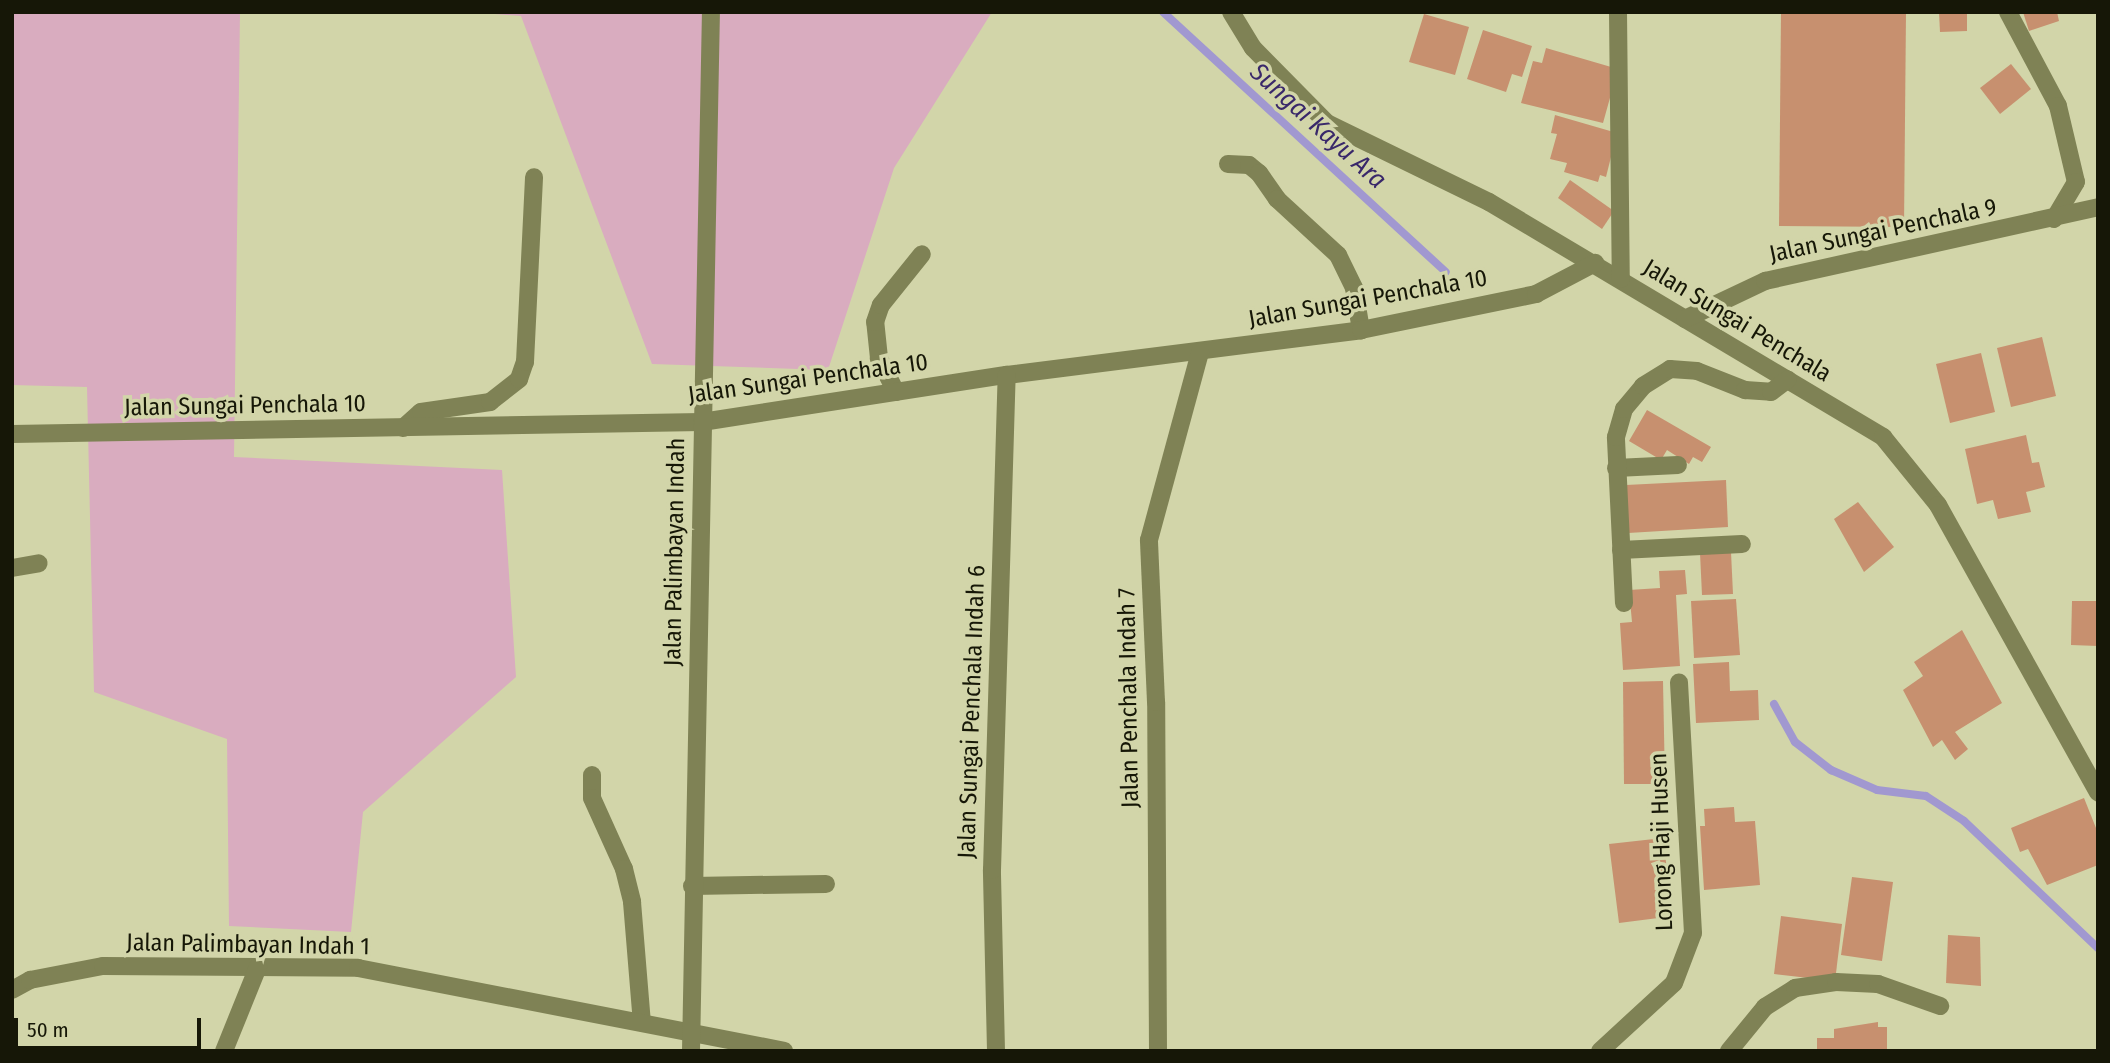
<!DOCTYPE html>
<html>
<head>
<meta charset="utf-8">
<style>
	body { margin:0 }
	#map { position:relative; width:2110px; height:1063px; overflow:hidden; background:#d2d5a9; font-family:"Fira Sans Condensed",sans-serif }
	div>[style] { position:absolute }
	.green>* { inset:0; background:#d9acbf }
	.stream>* { height:8px; margin:-4px; padding:0 4px; transform-origin:4px; border-radius:4px; background:#a198d0 }
	.building>* { inset:0; background:#c7906f }
	.minor>* { height:18px; margin:-9px; padding:0 9px; transform-origin:9px; border-radius:9px; background:#7f8255 }
	span { translate:-50% -50%; white-space:nowrap; text-align:center; line-height:1.15; -webkit-text-stroke:7px #d2d5a9; paint-order:stroke }
	.street-label { font-size:24px; color:#161707 }
	.water-label { font-size:26px; color:#39286a; font-style:italic }
	.frame { position:absolute; inset:0; border:14px solid #161707; pointer-events:none }
	.scale { position:absolute; left:14px; top:1018px; width:187px; height:32px; box-sizing:border-box; border:4px solid #161707; border-top:0; padding-left:9px; font-size:21px; line-height:24px; white-space:nowrap; color:#161707; -webkit-text-stroke:5px #d2d5a9; paint-order:stroke }
</style>
</head>
<body>
<div id="map">
	<div class="green">
		<i style="clip-path:polygon(12px 12px,240px 12px,234px 457px,502px 470px,516px 677px,363px 812px,351px 932px,229px 926px,227px 739px,94px 692px,87px 387px,12px 385px)"></i>
		<i style="clip-path:polygon(470px 12px,992px 12px,894px 168px,828px 370px,652px 364px,521px 16px)"></i>
	</div>
	<div class="stream">
		<i style="left:1163px;top:12px;width:384px;rotate:42.6deg"></i>
		<i style="left:1774px;top:704px;width:43px;rotate:61.1deg"></i>
		<i style="left:1795px;top:742px;width:46px;rotate:37.9deg"></i>
		<i style="left:1831px;top:770px;width:50px;rotate:23.5deg"></i>
		<i style="left:1877px;top:790px;width:49px;rotate:7deg"></i>
		<i style="left:1926px;top:796px;width:45px;rotate:33.3deg"></i>
		<i style="left:1964px;top:821px;width:185px;rotate:43.5deg"></i>
	</div>
	<div class="building">
		<i style="clip-path:polygon(1781px 12px,1906px 12px,1904px 227px,1779px 226px)"></i>
		<i style="clip-path:polygon(1939px 12px,1967px 12px,1967px 31px,1940px 32px)"></i>
		<i style="clip-path:polygon(2023px 12px,2057px 12px,2059px 21px,2029px 31px)"></i>
		<i style="clip-path:polygon(1424px 14px,1469px 27px,1455px 75px,1409px 62px)"></i>
		<i style="clip-path:polygon(1483px 30px,1532px 46px,1522px 77px,1512px 74px,1506px 92px,1467px 79px)"></i>
		<i style="clip-path:polygon(1546px 48px,1618px 69px,1603px 123px,1521px 103px,1533px 61px,1542px 63px)"></i>
		<i style="clip-path:polygon(2011px 64px,2031px 89px,2000px 114px,1980px 88px)"></i>
		<i style="clip-path:polygon(1555px 115px,1617px 133px,1606px 177px,1600px 175px,1598px 182px,1564px 172px,1567px 163px,1550px 159px,1557px 134px,1551px 133px)"></i>
		<i style="clip-path:polygon(1570px 180px,1614px 211px,1602px 229px,1558px 198px)"></i>
		<i style="clip-path:polygon(2042px 337px,2056px 396px,2011px 407px,1997px 348px)"></i>
		<i style="clip-path:polygon(1981px 353px,1995px 412px,1950px 423px,1936px 364px)"></i>
		<i style="clip-path:polygon(1647px 410px,1711px 447px,1702px 462px,1693px 457px,1689px 464px,1667px 450px,1661px 460px,1629px 441px)"></i>
		<i style="clip-path:polygon(2026px 435px,2032px 463px,2039px 462px,2045px 487px,2026px 492px,2031px 512px,1998px 519px,1993px 500px,1977px 504px,1965px 449px)"></i>
		<i style="clip-path:polygon(1726px 480px,1728px 527px,1628px 533px,1626px 485px)"></i>
		<i style="clip-path:polygon(1858px 502px,1894px 547px,1864px 572px,1834px 519px)"></i>
		<i style="clip-path:polygon(1731px 552px,1733px 594px,1702px 595px,1700px 553px)"></i>
		<i style="clip-path:polygon(1685px 570px,1687px 594px,1676px 595px,1680px 666px,1623px 670px,1620px 623px,1632px 622px,1629px 590px,1660px 588px,1659px 571px)"></i>
		<i style="clip-path:polygon(1736px 599px,1740px 655px,1694px 658px,1691px 601px)"></i>
		<i style="clip-path:polygon(2072px 601px,2098px 601px,2098px 646px,2071px 645px)"></i>
		<i style="clip-path:polygon(1962px 630px,2002px 703px,1955px 732px,1968px 749px,1955px 760px,1942px 740px,1933px 747px,1903px 690px,1923px 676px,1914px 662px)"></i>
		<i style="clip-path:polygon(1729px 662px,1730px 691px,1758px 690px,1759px 720px,1696px 723px,1693px 664px)"></i>
		<i style="clip-path:polygon(1663px 681px,1665px 784px,1624px 784px,1623px 682px)"></i>
		<i style="clip-path:polygon(2084px 798px,2098px 833px,2098px 865px,2047px 885px,2028px 849px,2020px 852px,2011px 828px)"></i>
		<i style="clip-path:polygon(1734px 807px,1735px 822px,1755px 821px,1760px 885px,1704px 890px,1700px 826px,1705px 826px,1704px 809px)"></i>
		<i style="clip-path:polygon(1663px 838px,1669px 886px,1662px 887px,1666px 917px,1619px 923px,1609px 844px)"></i>
		<i style="clip-path:polygon(1852px 877px,1893px 882px,1882px 961px,1841px 955px)"></i>
		<i style="clip-path:polygon(1781px 916px,1842px 924px,1835px 981px,1774px 974px)"></i>
		<i style="clip-path:polygon(1948px 935px,1980px 937px,1981px 986px,1946px 983px)"></i>
		<i style="clip-path:polygon(1878px 1022px,1878px 1027px,1887px 1027px,1887px 1051px,1817px 1051px,1817px 1038px,1834px 1038px,1834px 1029px)"></i>
	</div>
	<div class="minor">
		<i style="left:1231px;top:12px;width:42px;rotate:58.6deg"></i>
		<i style="left:1253px;top:48px;width:105px;rotate:45.4deg"></i>
		<i style="left:1327px;top:123px;width:180px;rotate:26deg"></i>
		<i style="left:1489px;top:202px;width:459px;rotate:30.8deg"></i>
		<i style="left:1883px;top:437px;width:87px;rotate:51deg"></i>
		<i style="left:1938px;top:505px;width:329px;rotate:60.9deg"></i>
		<i style="left:1618px;top:12px;width:267px;rotate:89.4deg"></i>
		<i style="left:2008px;top:12px;width:106px;rotate:62deg"></i>
		<i style="left:2058px;top:106px;width:78px;rotate:76.7deg"></i>
		<i style="left:2076px;top:182px;width:43px;rotate:120.7deg"></i>
		<i style="left:1228px;top:164px;width:21px;rotate:3deg"></i>
		<i style="left:1249px;top:165px;width:13px;rotate:39deg"></i>
		<i style="left:1259px;top:173px;width:32px;rotate:55deg"></i>
		<i style="left:1277px;top:199px;width:83px;rotate:42.6deg"></i>
		<i style="left:1338px;top:255px;width:37px;rotate:64deg"></i>
		<i style="left:1354px;top:288px;width:43px;rotate:80.5deg"></i>
		<i style="left:1685px;top:319px;width:89px;rotate:-25.4deg"></i>
		<i style="left:1765px;top:281px;width:341px;rotate:-12.5deg"></i>
		<i style="left:896px;top:392px;width:38px;rotate:-117deg"></i>
		<i style="left:879px;top:358px;width:36px;rotate:-96deg"></i>
		<i style="left:875px;top:322px;width:18px;rotate:-71deg"></i>
		<i style="left:881px;top:305px;width:65px;rotate:-51.2deg"></i>
		<i style="left:403px;top:428px;width:24px;rotate:-42deg"></i>
		<i style="left:421px;top:412px;width:70px;rotate:-8.2deg"></i>
		<i style="left:490px;top:402px;width:37px;rotate:-38deg"></i>
		<i style="left:519px;top:379px;width:18px;rotate:-71deg"></i>
		<i style="left:525px;top:362px;width:185px;rotate:-87.2deg"></i>
		<i style="left:12px;top:434px;width:690px;rotate:-1deg"></i>
		<i style="left:702px;top:422px;width:309px;rotate:-8.8deg"></i>
		<i style="left:1007px;top:375px;width:357px;rotate:-7.2deg"></i>
		<i style="left:1361px;top:330px;width:179px;rotate:-11.6deg"></i>
		<i style="left:1536px;top:294px;width:67px;rotate:-27.7deg"></i>
		<i style="left:1616px;top:468px;width:62px;rotate:-2.8deg"></i>
		<i style="left:1621px;top:550px;width:121px;rotate:-2.8deg"></i>
		<i style="left:12px;top:568px;width:27px;rotate:-10deg"></i>
		<i style="left:1624px;top:603px;width:166px;rotate:-92.8deg"></i>
		<i style="left:1616px;top:437px;width:29px;rotate:-74deg"></i>
		<i style="left:1624px;top:409px;width:30px;rotate:-50deg"></i>
		<i style="left:1643px;top:386px;width:32px;rotate:-32deg"></i>
		<i style="left:1670px;top:369px;width:27px;rotate:4deg"></i>
		<i style="left:1697px;top:371px;width:52px;rotate:21.6deg"></i>
		<i style="left:1745px;top:390px;width:26px;rotate:4deg"></i>
		<i style="left:1771px;top:392px;width:21px;rotate:-37deg"></i>
		<i style="left:592px;top:775px;width:23px;rotate:90deg"></i>
		<i style="left:592px;top:798px;width:78px;rotate:65.7deg"></i>
		<i style="left:624px;top:869px;width:34px;rotate:76deg"></i>
		<i style="left:632px;top:902px;width:121px;rotate:85.3deg"></i>
		<i style="left:692px;top:886px;width:134px;rotate:-0.9deg"></i>
		<i style="left:12px;top:990px;width:21px;rotate:-29deg"></i>
		<i style="left:30px;top:980px;width:74px;rotate:-10.9deg"></i>
		<i style="left:103px;top:966px;width:255px;rotate:0.4deg"></i>
		<i style="left:358px;top:968px;width:434px;rotate:11deg"></i>
		<i style="left:224px;top:1051px;width:91px;rotate:-68deg"></i>
		<i style="left:691px;top:1051px;width:1039px;rotate:-88.9deg"></i>
		<i style="left:996px;top:1051px;width:181px;rotate:-91.3deg"></i>
		<i style="left:992px;top:870px;width:495px;rotate:-88.3deg"></i>
		<i style="left:1158px;top:1051px;width:349px;rotate:-90.3deg"></i>
		<i style="left:1156px;top:702px;width:162px;rotate:-92.5deg"></i>
		<i style="left:1149px;top:540px;width:195px;rotate:-74.8deg"></i>
		<i style="left:1600px;top:1051px;width:100px;rotate:-42.6deg"></i>
		<i style="left:1674px;top:983px;width:53px;rotate:-69.2deg"></i>
		<i style="left:1693px;top:933px;width:251px;rotate:-93.2deg"></i>
		<i style="left:1729px;top:1051px;width:57px;rotate:-50.7deg"></i>
		<i style="left:1765px;top:1007px;width:36px;rotate:-32deg"></i>
		<i style="left:1795px;top:988px;width:41px;rotate:-8.3deg"></i>
		<i style="left:1836px;top:982px;width:42px;rotate:2.7deg"></i>
		<i style="left:1878px;top:984px;width:66px;rotate:19.5deg"></i>
	</div>
	<div class="street-label">
		<span style="left:1883px;top:231px;rotate:-12deg">Jalan Sungai Penchala 9</span>
		<span style="left:1368px;top:299px;rotate:-10deg">Jalan Sungai Penchala 10</span>
		<span style="left:1737px;top:321px;rotate:31deg">Jalan Sungai Penchala</span>
		<span style="left:808px;top:379px;rotate:-8deg">Jalan Sungai Penchala 10</span>
		<span style="left:245px;top:406px;rotate:-1deg">Jalan Sungai Penchala 10</span>
		<span style="left:675px;top:552px;rotate:-89deg">Jalan Palimbayan Indah</span>
		<span style="left:1129px;top:698px;rotate:-91deg">Jalan Penchala Indah 7</span>
		<span style="left:972px;top:712px;rotate:-88deg">Jalan Sungai Penchala Indah 6</span>
		<span style="left:1662px;top:842px;rotate:-92deg">Lorong Haji Husen</span>
		<span style="left:248px;top:945px;rotate:1deg">Jalan Palimbayan Indah 1</span>
	</div>
	<div class="water-label">
		<span style="left:1318px;top:126px;rotate:42deg">Sungai Kayu Ara</span>
	</div>
	<div class="frame"></div>
	<div class="scale">50 m</div>
</div>
</body>
</html>
